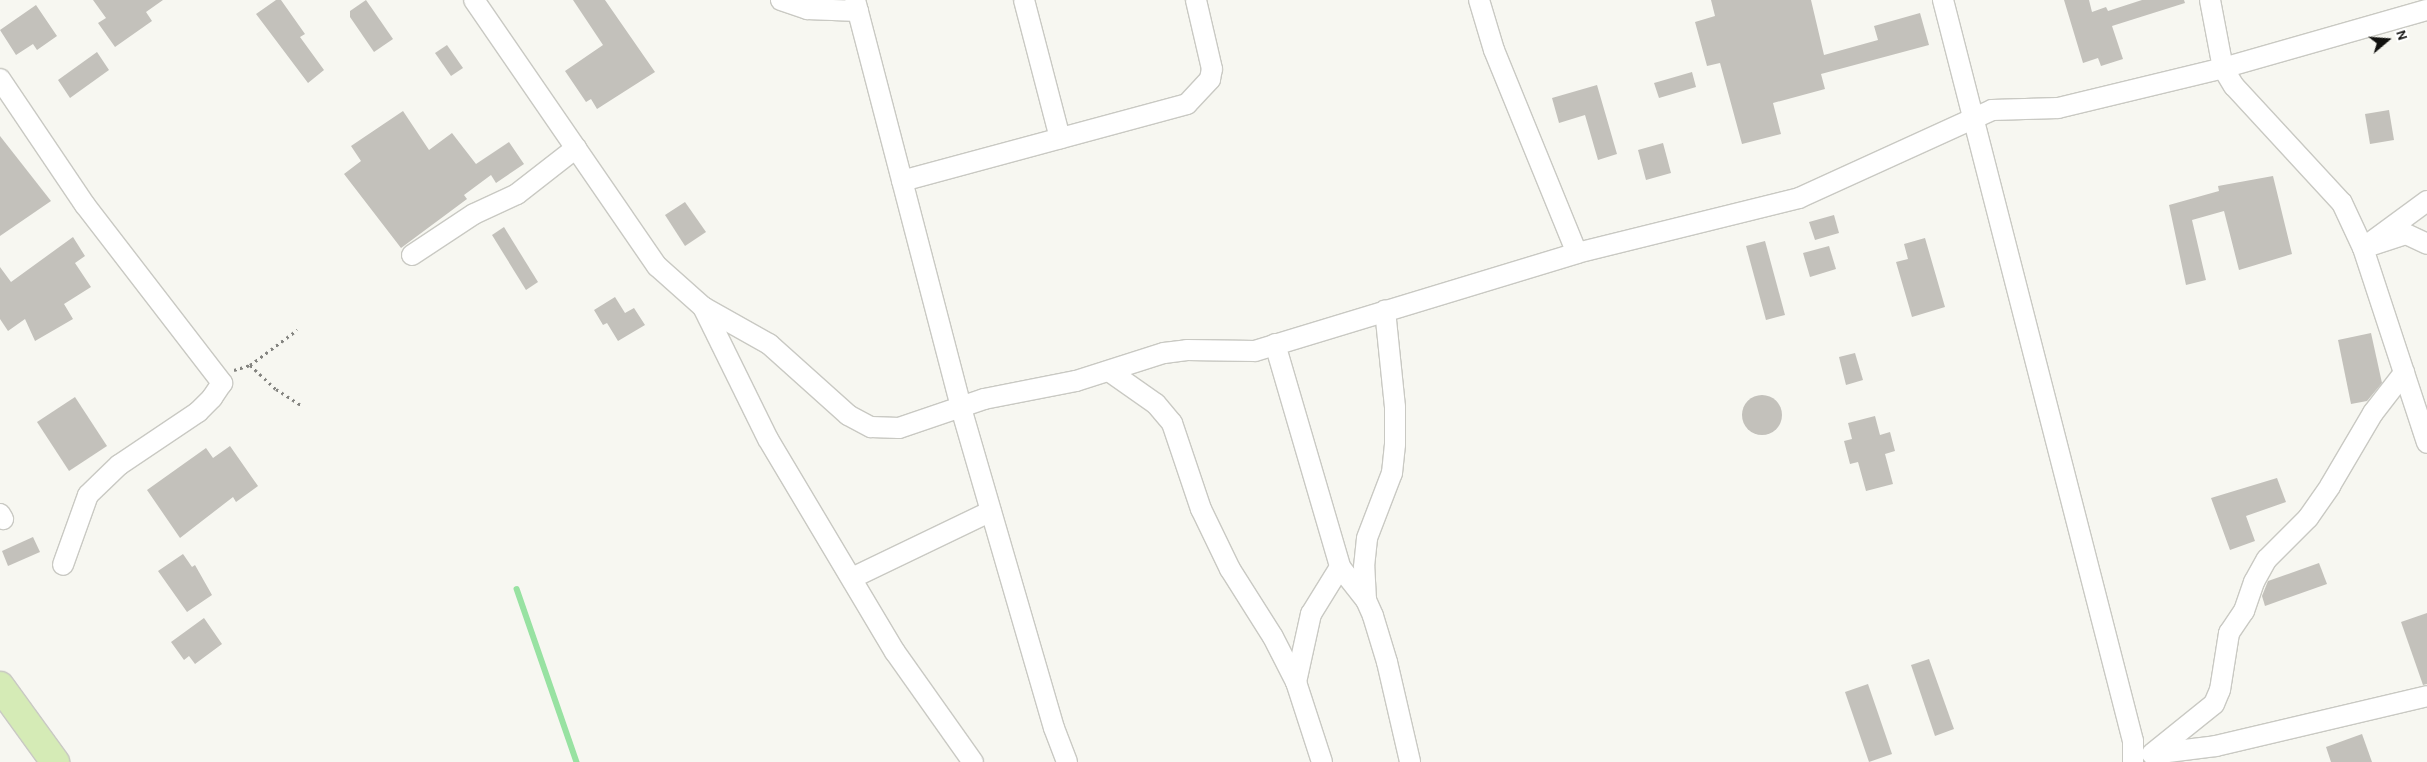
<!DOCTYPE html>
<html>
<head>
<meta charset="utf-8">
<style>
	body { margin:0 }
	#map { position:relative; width:2427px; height:762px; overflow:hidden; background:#f7f7f1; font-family:Karla,sans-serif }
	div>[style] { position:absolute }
	.stream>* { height:5.5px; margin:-2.75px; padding:0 2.75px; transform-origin:2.75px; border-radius:2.75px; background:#98e2a2 }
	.building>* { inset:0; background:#c3c1bb }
	.round { border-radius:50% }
	.path>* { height:3px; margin-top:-1.5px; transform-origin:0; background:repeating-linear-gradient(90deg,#848480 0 2.5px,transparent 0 6.5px) }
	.roads { filter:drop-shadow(1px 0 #c9c9c3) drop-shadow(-1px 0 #c9c9c3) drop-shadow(0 1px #c9c9c3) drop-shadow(0 -1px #c9c9c3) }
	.minor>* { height:20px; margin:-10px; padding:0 10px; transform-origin:10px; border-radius:10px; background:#fff }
	.primary>* { height:28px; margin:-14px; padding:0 14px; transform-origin:14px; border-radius:14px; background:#d5ebb6 }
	span { translate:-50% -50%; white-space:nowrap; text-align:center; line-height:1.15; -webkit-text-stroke:4px #fff; paint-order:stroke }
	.north { position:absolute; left:2362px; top:15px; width:50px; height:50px; -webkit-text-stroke:4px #fff; paint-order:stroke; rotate:72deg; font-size:14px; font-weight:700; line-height:20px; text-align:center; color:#11110f }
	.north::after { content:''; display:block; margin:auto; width:18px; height:22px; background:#11110f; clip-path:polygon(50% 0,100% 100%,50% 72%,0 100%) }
</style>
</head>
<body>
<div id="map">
	<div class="stream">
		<i style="left:517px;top:589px;width:183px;rotate:70.9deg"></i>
	</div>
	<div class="building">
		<i style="clip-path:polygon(93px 0,163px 0,146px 12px,152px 21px,115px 47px,98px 23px,106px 18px)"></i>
		<i style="clip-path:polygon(276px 0,281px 0,305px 34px,300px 37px,324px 70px,308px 83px,256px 14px)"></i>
		<i style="clip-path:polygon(366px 0,393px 39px,374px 52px,350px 17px,350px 11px)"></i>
		<i style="clip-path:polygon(573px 0,605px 0,655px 72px,597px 109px,591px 99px,586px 102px,565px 71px,603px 45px)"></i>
		<i style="clip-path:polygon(1711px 0,1811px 0,1824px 55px,1878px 40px,1874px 26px,1920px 13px,1929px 45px,1821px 74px,1825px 89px,1773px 103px,1781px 134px,1742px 144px,1720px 63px,1707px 66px,1695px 22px,1715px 16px)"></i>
		<i style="clip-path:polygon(2064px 0,2089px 0,2092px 12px,2106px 7px,2108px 11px,2142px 0,2184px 0,2185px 3px,2112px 26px,2123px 59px,2101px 66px,2098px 58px,2083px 63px)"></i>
		<i style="clip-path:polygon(36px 5px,57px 36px,37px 50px,33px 44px,16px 55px,0 30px)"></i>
		<i style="clip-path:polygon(447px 45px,463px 68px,451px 76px,435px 53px)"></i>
		<i style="clip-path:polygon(97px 52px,109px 70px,70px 98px,58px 80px)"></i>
		<i style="clip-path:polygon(1692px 72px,1696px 87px,1659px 98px,1654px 83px)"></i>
		<i style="clip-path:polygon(1597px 85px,1617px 154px,1598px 160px,1585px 115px,1559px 123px,1552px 98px)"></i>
		<i style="clip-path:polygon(2389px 110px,2394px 140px,2370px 144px,2365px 114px)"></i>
		<i style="clip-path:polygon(403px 111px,429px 150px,452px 133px,476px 164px,509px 142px,524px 164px,496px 183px,491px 175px,464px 195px,467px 199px,401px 248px,344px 174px,361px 161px,351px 146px)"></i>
		<i style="clip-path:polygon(0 136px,51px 201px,0 236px)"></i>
		<i style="clip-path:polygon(1663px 143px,1671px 173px,1646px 180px,1638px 150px)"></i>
		<i style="clip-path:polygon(2273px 176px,2292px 254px,2239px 270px,2224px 211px,2192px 220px,2206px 280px,2186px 285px,2169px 205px,2219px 191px,2218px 186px)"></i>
		<i style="clip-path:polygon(685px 202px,706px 232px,685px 246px,665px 215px)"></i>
		<i style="clip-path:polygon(1834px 215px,1839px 233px,1815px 240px,1809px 222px)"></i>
		<i style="clip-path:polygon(504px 227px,538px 282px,526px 290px,492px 235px)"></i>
		<i style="clip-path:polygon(73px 237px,85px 256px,75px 263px,91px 287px,64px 304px,73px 319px,35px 341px,25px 319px,8px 331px,0 319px,0 267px,11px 282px)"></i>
		<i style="clip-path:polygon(1925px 238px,1945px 307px,1912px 317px,1896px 262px,1908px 259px,1904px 244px)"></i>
		<i style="clip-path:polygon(1765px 241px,1785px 315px,1766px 320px,1746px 246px)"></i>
		<i style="clip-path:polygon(1829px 246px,1836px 269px,1810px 277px,1803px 253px)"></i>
		<i style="clip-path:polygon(615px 297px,625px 313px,634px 308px,645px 325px,618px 341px,607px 323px,603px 325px,594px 310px)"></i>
		<i style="clip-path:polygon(2371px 333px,2382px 383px,2367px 401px,2351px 404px,2338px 340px)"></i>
		<i style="clip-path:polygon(1855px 353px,1863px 380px,1846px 385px,1839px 357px)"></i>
		<i class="round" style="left:1742px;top:395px;width:40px;height:40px"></i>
		<i style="clip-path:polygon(75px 397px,107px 446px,69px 471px,37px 422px)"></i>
		<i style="clip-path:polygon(1875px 416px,1880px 435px,1890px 432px,1895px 451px,1885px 454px,1893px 484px,1866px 491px,1858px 462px,1850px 464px,1844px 441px,1852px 439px,1848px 423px)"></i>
		<i style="clip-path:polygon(230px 446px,258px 486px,236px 502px,233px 497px,180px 538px,147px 490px,206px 448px,213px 458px)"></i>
		<i style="clip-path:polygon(2277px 478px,2286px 502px,2246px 516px,2255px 541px,2230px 550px,2211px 498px)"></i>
		<i style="clip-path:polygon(33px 537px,40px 552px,8px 566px,2px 551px)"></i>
		<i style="clip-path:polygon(183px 554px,192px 567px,195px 565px,212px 595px,187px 612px,158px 571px)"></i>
		<i style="clip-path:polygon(2319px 563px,2327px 584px,2265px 606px,2262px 596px,2268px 581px)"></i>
		<i style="clip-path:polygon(2427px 613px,2427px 684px,2423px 685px,2401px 622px)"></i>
		<i style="clip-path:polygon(204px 618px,222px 644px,195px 664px,189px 656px,184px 660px,171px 642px)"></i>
		<i style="clip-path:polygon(1929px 659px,1954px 729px,1935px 736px,1911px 665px)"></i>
		<i style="clip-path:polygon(1868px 684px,1892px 754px,1869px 762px,1845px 692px)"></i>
		<i style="clip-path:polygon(2362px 734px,2372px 762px,2331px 762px,2326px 747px)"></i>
	</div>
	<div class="path">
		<i style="left:250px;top:365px;width:59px;rotate:-36.7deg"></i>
		<i style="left:234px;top:370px;width:17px;rotate:-17deg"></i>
		<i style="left:250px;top:365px;width:35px;rotate:43deg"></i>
		<i style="left:276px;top:389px;width:30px;rotate:33deg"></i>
	</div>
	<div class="roads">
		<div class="minor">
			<i style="left:474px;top:0;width:323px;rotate:55.5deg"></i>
			<i style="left:657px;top:266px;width:62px;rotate:41.7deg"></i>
			<i style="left:703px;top:307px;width:76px;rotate:29.3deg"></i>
			<i style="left:769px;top:344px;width:106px;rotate:41.9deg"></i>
			<i style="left:848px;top:415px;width:26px;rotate:28deg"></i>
			<i style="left:871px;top:427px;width:28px;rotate:2deg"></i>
			<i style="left:899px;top:428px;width:90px;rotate:-18.8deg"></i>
			<i style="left:984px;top:399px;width:94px;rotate:-11.1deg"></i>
			<i style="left:1076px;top:381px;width:92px;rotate:-17.7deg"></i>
			<i style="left:1164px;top:353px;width:23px;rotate:-7deg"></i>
			<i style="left:1187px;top:350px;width:68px;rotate:0.8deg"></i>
			<i style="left:1255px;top:351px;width:337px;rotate:-16.9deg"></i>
			<i style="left:1577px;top:253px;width:229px;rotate:-13.9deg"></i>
			<i style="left:1799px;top:198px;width:212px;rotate:-24.5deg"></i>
			<i style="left:1992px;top:110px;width:66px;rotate:-1.7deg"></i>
			<i style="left:2058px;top:108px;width:170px;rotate:-13.6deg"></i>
			<i style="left:2223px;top:68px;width:212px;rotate:-15.9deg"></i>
			<i style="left:781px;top:0;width:28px;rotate:19deg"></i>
			<i style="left:807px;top:9px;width:51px;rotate:2.2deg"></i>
			<i style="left:855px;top:0;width:422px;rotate:75.4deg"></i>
			<i style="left:961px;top:408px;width:333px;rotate:73.8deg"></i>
			<i style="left:1054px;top:728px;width:36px;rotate:69deg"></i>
			<i style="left:1024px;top:0;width:143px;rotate:75.4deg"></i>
			<i style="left:1479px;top:0;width:52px;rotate:73.3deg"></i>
			<i style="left:1494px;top:50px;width:219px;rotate:67.8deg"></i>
			<i style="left:1943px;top:0;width:765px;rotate:75.62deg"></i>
			<i style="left:2133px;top:741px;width:21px;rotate:90deg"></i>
			<i style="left:2210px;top:0;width:69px;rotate:79.2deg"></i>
			<i style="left:2223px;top:68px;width:21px;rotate:59deg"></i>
			<i style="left:2234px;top:86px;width:159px;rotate:47.3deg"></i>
			<i style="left:2342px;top:203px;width:50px;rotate:65deg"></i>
			<i style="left:2363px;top:248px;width:205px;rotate:71.8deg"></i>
			<i style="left:0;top:79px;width:152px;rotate:56deg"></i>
			<i style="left:85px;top:205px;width:225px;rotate:52.4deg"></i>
			<i style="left:222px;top:383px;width:18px;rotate:124deg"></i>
			<i style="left:212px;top:398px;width:20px;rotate:135deg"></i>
			<i style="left:198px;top:412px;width:95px;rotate:146.1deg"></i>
			<i style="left:119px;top:465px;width:43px;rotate:135.9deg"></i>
			<i style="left:88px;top:495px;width:74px;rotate:109.7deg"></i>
			<i style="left:902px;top:181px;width:295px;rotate:-15.1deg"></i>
			<i style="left:1187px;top:104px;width:34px;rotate:-47deg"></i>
			<i style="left:1210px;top:79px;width:10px;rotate:-79deg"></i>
			<i style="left:1212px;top:69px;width:71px;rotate:-103.1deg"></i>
			<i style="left:2427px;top:201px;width:79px;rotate:143.7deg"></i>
			<i style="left:2363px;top:248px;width:45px;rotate:-18deg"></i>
			<i style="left:2406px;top:234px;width:23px;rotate:25deg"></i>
			<i style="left:412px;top:255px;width:74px;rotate:-33.5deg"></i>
			<i style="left:474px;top:214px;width:47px;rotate:-24.9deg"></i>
			<i style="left:517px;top:194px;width:75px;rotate:-37.9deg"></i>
			<i style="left:703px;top:307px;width:147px;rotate:63.8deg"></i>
			<i style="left:768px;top:439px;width:248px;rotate:59.2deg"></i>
			<i style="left:895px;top:652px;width:135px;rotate:54.7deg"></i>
			<i style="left:1275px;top:344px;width:232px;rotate:73.7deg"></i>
			<i style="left:1340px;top:567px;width:42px;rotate:51.8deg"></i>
			<i style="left:1366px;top:600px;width:17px;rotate:66deg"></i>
			<i style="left:1373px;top:616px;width:48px;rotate:73.1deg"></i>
			<i style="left:1387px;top:662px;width:103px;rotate:77deg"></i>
			<i style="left:1109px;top:371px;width:57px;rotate:35.1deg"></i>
			<i style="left:1156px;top:404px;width:25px;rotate:50deg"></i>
			<i style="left:1172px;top:423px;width:91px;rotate:71.4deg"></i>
			<i style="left:1201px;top:509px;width:67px;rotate:64.2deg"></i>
			<i style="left:1230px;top:569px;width:80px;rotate:57.7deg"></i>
			<i style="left:1273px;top:637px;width:51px;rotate:62.9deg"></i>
			<i style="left:1296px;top:682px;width:84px;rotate:72deg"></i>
			<i style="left:0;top:514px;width:6px;rotate:59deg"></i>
			<i style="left:852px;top:578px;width:154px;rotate:-25.7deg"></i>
			<i style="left:1366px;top:600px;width:33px;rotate:-93deg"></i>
			<i style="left:1364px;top:567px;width:29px;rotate:-84deg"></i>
			<i style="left:1367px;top:538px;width:70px;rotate:-69deg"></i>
			<i style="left:1392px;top:473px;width:29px;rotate:-84deg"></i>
			<i style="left:1395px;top:444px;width:37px;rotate:-90deg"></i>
			<i style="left:1395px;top:407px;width:97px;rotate:-95.9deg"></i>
			<i style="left:1296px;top:682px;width:70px;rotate:-77.6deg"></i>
			<i style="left:1311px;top:614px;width:55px;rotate:-58.3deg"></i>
			<i style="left:2153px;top:753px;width:78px;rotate:-38.8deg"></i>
			<i style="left:2214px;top:704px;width:15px;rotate:-67deg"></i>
			<i style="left:2220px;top:690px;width:58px;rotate:-81deg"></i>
			<i style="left:2229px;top:633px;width:27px;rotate:-56deg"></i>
			<i style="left:2244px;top:611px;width:31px;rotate:-71deg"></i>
			<i style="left:2254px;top:582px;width:26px;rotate:-61deg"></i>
			<i style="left:2267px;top:559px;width:58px;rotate:-45deg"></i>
			<i style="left:2308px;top:518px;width:39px;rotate:-55deg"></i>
			<i style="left:2330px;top:486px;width:85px;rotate:-59.5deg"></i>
			<i style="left:2373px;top:413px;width:51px;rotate:-52.2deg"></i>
			<i style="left:2152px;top:754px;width:64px;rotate:-7.1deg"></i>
			<i style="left:2216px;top:746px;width:217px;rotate:-13.3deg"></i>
		</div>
		<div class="primary">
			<i style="left:0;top:686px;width:94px;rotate:54.1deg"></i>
		</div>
	</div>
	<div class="north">N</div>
</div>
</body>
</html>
